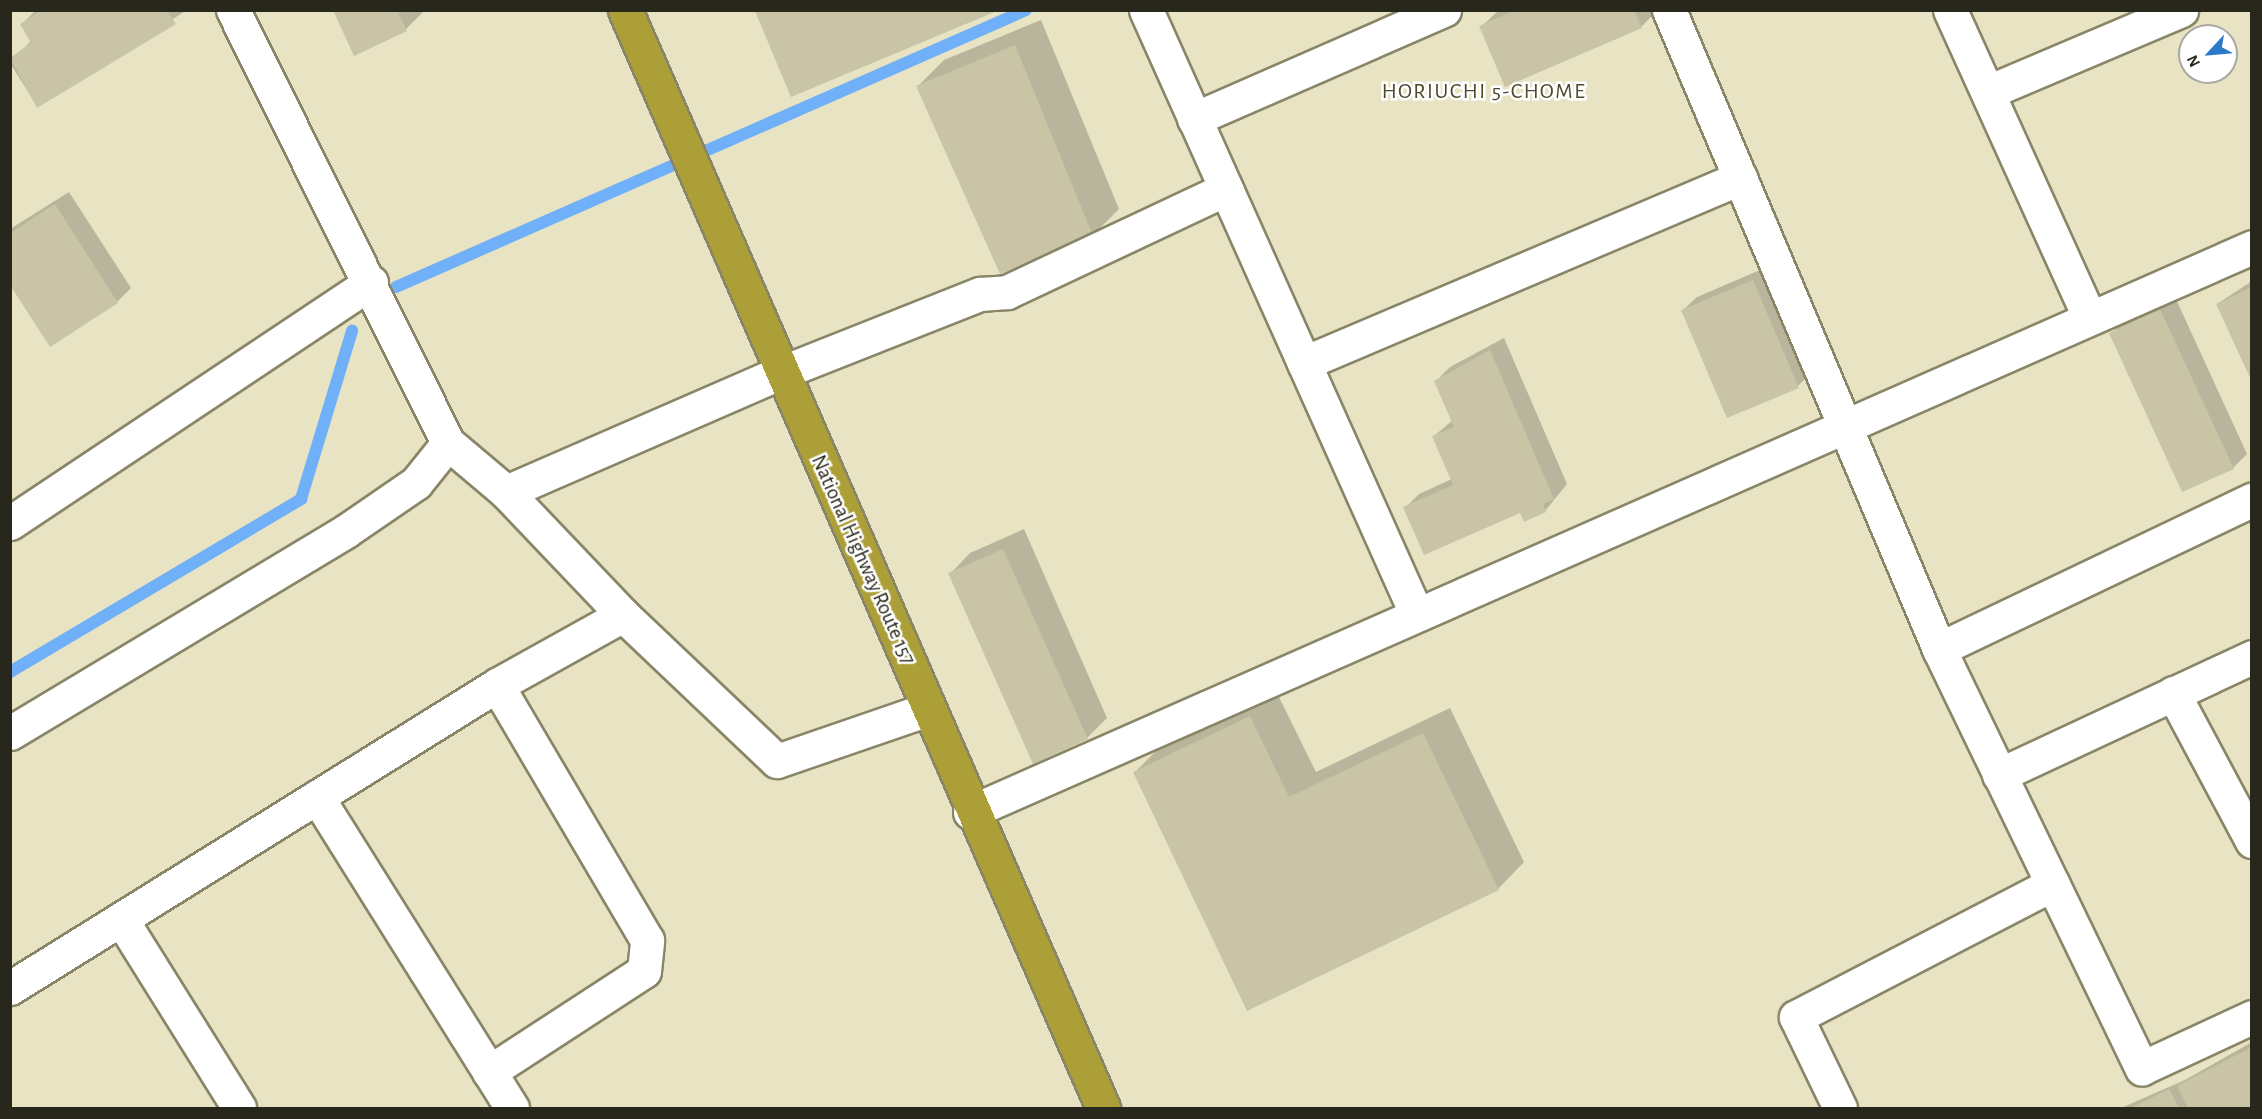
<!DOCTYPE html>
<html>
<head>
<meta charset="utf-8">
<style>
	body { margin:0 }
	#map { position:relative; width:2262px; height:1119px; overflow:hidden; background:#e7e3c3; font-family:"Alegreya Sans",sans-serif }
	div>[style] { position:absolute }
	.shadow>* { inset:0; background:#0003 }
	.stream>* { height:12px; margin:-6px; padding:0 6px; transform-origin:6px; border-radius:6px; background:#6fb0f9 }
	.building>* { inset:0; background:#c8c4a5 }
	.roads { filter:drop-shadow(2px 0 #898668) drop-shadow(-2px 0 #898668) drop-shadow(0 2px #898668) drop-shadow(0 -2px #898668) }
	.minor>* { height:33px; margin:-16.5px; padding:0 16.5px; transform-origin:16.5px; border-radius:16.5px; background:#fff }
	.highway>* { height:33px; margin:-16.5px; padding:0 16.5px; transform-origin:16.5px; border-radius:16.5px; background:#ac9f37 }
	span { translate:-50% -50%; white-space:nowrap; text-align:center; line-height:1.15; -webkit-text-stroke:5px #fff; paint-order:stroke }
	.street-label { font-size:21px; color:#28271b }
	.neighbourhood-label { font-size:22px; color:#4d4a2e; letter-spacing:1.5px }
	.frame { position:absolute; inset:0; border:12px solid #28271b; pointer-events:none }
	.north { position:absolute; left:2178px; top:24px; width:60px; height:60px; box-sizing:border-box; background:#fff; border:2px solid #a9a9a4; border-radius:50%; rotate:244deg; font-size:16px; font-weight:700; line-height:24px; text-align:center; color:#28271b }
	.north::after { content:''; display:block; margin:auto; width:21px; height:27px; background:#2b79c9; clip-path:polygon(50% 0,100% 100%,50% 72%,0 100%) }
</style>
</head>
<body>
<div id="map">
	<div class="shadow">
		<i style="clip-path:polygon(36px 10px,187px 10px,37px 106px,10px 63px,31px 41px,22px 24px)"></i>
		<i style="clip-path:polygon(335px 10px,425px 10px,406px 29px)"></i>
		<i style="clip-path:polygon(756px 10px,994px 10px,792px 95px)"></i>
		<i style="clip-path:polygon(1499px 10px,1654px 10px,1655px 13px,1641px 27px,1481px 27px)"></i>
		<i style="clip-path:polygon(1041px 20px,1119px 209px,1093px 235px,918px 86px,944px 60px)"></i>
		<i style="clip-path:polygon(69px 192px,131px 288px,117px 302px,10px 283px,10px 229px)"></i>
		<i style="clip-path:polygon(1767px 267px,1812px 372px,1798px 386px,1683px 310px,1697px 297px)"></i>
		<i style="clip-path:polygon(2252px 281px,2252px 379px,2217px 304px)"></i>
		<i style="clip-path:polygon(2175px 297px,2247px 454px,2233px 468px,2111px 334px,2125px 320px)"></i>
		<i style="clip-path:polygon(1504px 338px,1567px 484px,1545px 511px,1405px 508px,1419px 494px,1452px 479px,1434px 436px,1453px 420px,1436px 381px,1450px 367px)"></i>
		<i style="clip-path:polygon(1024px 529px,1107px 718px,1087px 738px,950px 574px,970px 553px)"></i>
		<i style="clip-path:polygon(1276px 691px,1316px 772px,1450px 708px,1524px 862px,1498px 889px,1134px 773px,1161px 746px)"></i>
		<i style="clip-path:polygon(2252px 1042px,2252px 1108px,2121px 1108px,2185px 1080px)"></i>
	</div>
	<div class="stream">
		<i style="left:396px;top:287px;width:688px;rotate:-23.73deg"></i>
		<i style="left:10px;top:672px;width:339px;rotate:-30.7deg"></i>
		<i style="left:301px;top:499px;width:176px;rotate:-73.1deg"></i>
	</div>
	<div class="building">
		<i style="clip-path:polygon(42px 10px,167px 10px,176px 24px,37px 108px,10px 58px,31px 43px,20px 24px)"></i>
		<i style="clip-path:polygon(333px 10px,397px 10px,407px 31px,354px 56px)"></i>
		<i style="clip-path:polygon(1515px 10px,1634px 10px,1642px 28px,1505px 87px,1479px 26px)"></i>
		<i style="clip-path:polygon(755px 11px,997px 11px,791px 97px)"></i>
		<i style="clip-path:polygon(1015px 45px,1093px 236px,1000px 274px,916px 86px)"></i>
		<i style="clip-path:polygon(55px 204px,118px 303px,50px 347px,10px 285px,10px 233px)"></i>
		<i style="clip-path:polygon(1753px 280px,1799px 388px,1727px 418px,1681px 310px)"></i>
		<i style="clip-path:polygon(2252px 287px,2252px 382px,2216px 304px)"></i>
		<i style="clip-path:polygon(2160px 309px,2234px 469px,2182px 492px,2109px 333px)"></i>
		<i style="clip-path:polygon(1490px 350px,1554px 499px,1543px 504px,1546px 512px,1524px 522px,1520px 513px,1424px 555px,1403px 507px,1453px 485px,1432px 436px,1454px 427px,1434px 381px)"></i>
		<i style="clip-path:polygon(1003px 549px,1088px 739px,1033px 764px,948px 573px)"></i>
		<i style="clip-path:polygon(1250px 716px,1289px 797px,1423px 733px,1499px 890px,1247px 1011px,1133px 772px)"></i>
		<i style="clip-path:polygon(2252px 1047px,2252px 1108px,2188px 1108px,2177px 1086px)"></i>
		<i style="clip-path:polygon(2169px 1089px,2179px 1108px,2131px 1108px)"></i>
	</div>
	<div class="roads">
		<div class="minor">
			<i style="left:233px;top:10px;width:483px;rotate:63.6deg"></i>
			<i style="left:448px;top:443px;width:76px;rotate:40.2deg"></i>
			<i style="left:506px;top:492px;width:170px;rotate:46.4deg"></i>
			<i style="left:1146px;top:10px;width:661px;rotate:65.88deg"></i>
			<i style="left:1669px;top:10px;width:694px;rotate:67.09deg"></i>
			<i style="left:1939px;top:649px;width:466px;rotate:64.2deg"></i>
			<i style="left:2142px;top:1068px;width:121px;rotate:-24.9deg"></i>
			<i style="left:1950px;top:10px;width:338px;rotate:65.6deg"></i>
			<i style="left:1988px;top:92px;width:210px;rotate:-23deg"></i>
			<i style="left:1194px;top:119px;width:273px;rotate:-23.6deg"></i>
			<i style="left:1304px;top:363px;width:474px;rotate:-23deg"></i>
			<i style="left:506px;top:492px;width:299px;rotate:-23.5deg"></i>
			<i style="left:780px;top:373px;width:215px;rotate:-21.6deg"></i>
			<i style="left:980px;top:294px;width:27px;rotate:-4deg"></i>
			<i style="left:1007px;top:292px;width:242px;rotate:-25.2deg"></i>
			<i style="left:10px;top:523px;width:434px;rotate:-33.7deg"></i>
			<i style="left:1939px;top:649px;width:347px;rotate:-25.5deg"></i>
			<i style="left:2173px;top:693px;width:168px;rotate:61.9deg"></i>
			<i style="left:10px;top:733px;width:392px;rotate:-31deg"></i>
			<i style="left:346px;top:531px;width:85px;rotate:-34.4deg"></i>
			<i style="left:416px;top:483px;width:51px;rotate:-51.3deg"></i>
			<i style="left:1999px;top:775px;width:279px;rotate:-25deg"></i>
			<i style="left:317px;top:797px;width:367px;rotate:57.9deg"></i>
			<i style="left:970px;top:812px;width:1401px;rotate:-23.78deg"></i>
			<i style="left:121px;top:919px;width:223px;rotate:58deg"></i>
			<i style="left:10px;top:988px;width:574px;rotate:-31.89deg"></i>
			<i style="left:497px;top:685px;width:144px;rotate:-29.1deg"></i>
			<i style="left:623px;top:615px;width:212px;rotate:43.5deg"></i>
			<i style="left:777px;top:761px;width:160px;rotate:-19deg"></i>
			<i style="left:489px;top:1072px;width:185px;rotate:-33.1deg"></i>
			<i style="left:644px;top:971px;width:31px;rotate:-84deg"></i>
			<i style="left:647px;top:940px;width:296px;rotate:-120.5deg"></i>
			<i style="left:1840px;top:1108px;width:101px;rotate:-115.8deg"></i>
			<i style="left:1796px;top:1017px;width:289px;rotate:-27.4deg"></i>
		</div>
		<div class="highway">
			<i style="left:625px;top:10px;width:1198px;rotate:66.47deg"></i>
		</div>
	</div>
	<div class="street-label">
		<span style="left:863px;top:560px;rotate:66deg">National Highway Route 157</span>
	</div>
	<div class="neighbourhood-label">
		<span style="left:1484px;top:92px">HORIUCHI 5-CHOME</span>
	</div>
	<div class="frame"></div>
	<div class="north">N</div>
</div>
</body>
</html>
